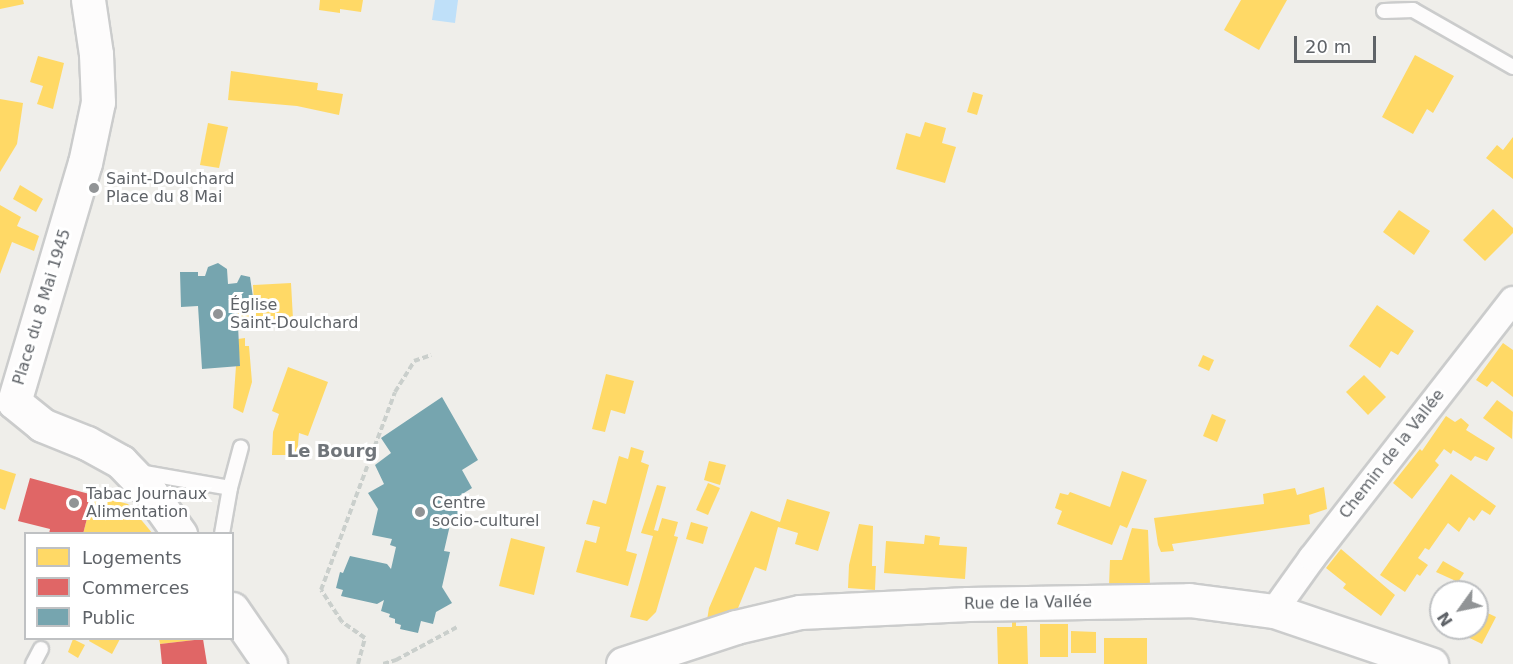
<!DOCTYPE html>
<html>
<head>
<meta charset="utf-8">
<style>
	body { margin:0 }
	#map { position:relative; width:1513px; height:664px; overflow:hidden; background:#efeeea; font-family:"DejaVu Sans",sans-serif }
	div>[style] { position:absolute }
	.water>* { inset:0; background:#bfe0f9 }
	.homes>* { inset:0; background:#ffd966 }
	.shops>* { inset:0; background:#e06666 }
	.public>* { inset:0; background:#76a5af }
	.path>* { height:4px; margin-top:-2px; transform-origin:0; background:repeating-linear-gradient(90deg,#cacfcc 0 6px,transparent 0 9px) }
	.roads { filter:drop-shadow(2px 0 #cbcccc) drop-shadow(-2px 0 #cbcccc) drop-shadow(0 2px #cbcccc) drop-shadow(0 -2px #cbcccc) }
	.lane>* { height:14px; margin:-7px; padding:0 7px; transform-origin:7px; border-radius:7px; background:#fdfcfc }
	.street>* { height:26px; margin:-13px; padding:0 13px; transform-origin:13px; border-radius:13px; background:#fdfcfc }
	.secondary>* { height:33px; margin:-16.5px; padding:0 16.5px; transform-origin:16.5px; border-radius:16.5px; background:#fdfcfc }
	.dots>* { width:16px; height:16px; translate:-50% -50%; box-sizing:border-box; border:3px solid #fff; border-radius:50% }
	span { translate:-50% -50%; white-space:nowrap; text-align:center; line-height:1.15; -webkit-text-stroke:6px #fff; paint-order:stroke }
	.poi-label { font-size:16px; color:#5f6368 }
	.left { translate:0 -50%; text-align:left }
	.street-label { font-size:16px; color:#5f6368 }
	.neighbourhood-label { font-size:18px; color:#70757a; font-weight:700 }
	.legend { position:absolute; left:24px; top:532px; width:210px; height:108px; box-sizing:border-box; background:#fff; border:2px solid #bfc1c3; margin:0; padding:8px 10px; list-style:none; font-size:18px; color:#5f6368 }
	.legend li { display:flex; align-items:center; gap:12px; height:30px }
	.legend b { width:30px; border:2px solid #bfc1c3 }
	.north { position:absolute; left:1429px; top:580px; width:60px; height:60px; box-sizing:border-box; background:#fff; border:2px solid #bfc1c3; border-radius:50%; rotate:237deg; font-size:16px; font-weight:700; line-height:24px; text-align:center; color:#5f6368 }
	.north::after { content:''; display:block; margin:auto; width:21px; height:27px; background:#919496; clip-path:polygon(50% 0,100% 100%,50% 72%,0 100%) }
	.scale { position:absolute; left:1294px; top:36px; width:82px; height:27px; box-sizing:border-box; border:3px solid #5f6368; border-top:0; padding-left:8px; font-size:18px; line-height:21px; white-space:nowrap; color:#5f6368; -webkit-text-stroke:4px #fff; paint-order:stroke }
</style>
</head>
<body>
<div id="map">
	<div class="water">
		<i style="clip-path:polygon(435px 0,458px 0,455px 23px,432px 20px)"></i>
	</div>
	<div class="homes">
		<i style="clip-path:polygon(0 0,23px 0,24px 4px,0 9px)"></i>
		<i style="clip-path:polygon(320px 0,363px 0,361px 12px,340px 9px,340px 13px,319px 10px)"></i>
		<i style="clip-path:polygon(1241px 0,1287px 0,1259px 50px,1224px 30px)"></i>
		<i style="clip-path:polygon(1415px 55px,1454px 76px,1433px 113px,1427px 109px,1413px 134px,1382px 117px)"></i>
		<i style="clip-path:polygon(38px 56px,64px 63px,53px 109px,37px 104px,43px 86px,30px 82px)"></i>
		<i style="clip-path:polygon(231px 71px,318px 83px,317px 90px,343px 94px,339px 115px,297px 106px,228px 100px)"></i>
		<i style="clip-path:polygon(973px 92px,983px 95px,977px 115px,967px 112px)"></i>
		<i style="clip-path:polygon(0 99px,23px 103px,17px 144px,0 172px)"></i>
		<i style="clip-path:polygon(925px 122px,946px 128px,942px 143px,956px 147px,945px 183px,896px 169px,906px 133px,920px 137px)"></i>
		<i style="clip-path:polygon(208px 123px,228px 127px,219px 168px,200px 165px)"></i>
		<i style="clip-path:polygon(1513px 137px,1513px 179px,1486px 158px,1497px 145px,1503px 150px)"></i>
		<i style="clip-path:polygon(20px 185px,43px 199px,36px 212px,13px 199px)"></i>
		<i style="clip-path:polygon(0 205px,21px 217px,17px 226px,39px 236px,34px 251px,12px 242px,0 274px)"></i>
		<i style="clip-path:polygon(1493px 209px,1513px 228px,1513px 233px,1485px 261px,1463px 240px)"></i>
		<i style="clip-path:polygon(1399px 210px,1430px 231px,1414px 255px,1383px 232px)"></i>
		<i style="clip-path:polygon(291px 283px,293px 319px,256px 319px,256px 324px,238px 325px,237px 305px,254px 304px,253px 285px)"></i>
		<i style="clip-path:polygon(1377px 305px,1414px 331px,1398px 355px,1391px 351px,1380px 368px,1349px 346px)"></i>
		<i style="clip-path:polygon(245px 338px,245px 346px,249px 346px,252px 382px,243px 413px,233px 408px,236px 366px,240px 366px,238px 339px)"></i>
		<i style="clip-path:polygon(1503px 343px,1513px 350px,1513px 397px,1492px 381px,1487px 387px,1476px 380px)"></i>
		<i style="clip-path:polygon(1203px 355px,1214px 360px,1209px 371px,1198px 366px)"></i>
		<i style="clip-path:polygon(288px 367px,328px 382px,308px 436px,299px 433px,297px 455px,272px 455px,273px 432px,279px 414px,272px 411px)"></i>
		<i style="clip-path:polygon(606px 374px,634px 381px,625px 414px,611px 410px,605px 432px,592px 429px)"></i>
		<i style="clip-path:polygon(1364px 375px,1386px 397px,1368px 415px,1346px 392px)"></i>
		<i style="clip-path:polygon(1497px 400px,1513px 412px,1512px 439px,1483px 418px)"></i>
		<i style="clip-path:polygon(1212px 414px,1226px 420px,1217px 442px,1203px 436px)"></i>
		<i style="clip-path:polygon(1446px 416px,1455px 422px,1461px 418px,1469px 425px,1466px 430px,1495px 448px,1487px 461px,1475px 456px,1471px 461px,1453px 450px,1451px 454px,1444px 449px,1435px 461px,1439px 465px,1412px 499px,1393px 483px,1420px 449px,1422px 451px)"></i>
		<i style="clip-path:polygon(631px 447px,644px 451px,641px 462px,649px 465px,626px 551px,637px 554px,628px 586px,576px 572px,585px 540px,596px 543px,600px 527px,586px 524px,593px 500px,606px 504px,619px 456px,628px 459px)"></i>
		<i style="clip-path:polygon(709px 461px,726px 465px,720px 485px,704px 480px)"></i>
		<i style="clip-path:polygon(0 469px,16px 474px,5px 510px,0 508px)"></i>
		<i style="clip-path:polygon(1122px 471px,1147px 480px,1127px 528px,1120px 525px,1112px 545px,1057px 524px,1062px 511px,1055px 508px,1060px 493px,1068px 495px,1070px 492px,1110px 507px)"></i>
		<i style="clip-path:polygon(1451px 474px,1496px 506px,1490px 515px,1482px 510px,1474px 521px,1469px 517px,1459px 532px,1448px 523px,1429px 550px,1425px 548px,1418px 558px,1428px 565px,1420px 576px,1417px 574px,1405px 592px,1380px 575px)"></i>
		<i style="clip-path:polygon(708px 483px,720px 488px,708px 515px,696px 510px)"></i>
		<i style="clip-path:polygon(657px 485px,666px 487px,654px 530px,658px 531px,662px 518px,678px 522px,674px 536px,678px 537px,656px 612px,647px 621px,630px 617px,653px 536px,641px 533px)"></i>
		<i style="clip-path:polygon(1324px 487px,1327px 509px,1309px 515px,1310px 524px,1172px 544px,1174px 551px,1161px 552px,1158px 545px,1154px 518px,1264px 504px,1263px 494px,1295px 488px,1297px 495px)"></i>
		<i style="clip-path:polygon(93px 495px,128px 504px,153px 534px,83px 534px)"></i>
		<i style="clip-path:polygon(787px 499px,830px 512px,818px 551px,795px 544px,798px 533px,778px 527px,766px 571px,755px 567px,736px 613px,707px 620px,709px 608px,751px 511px,780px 522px)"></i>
		<i style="clip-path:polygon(691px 522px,708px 527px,703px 544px,686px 539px)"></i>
		<i style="clip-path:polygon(859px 524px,873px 526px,872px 566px,876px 566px,875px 590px,848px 588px,849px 565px)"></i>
		<i style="clip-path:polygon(1132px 528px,1148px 530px,1150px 585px,1109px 586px,1110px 560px,1122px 560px)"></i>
		<i style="clip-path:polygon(925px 535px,940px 537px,939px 545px,967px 547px,965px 579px,884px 573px,886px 541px,924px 544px)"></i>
		<i style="clip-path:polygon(511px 538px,545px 547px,534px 595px,499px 586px)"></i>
		<i style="clip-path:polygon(1341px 549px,1395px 595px,1381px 616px,1343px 588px,1346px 584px,1326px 568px)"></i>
		<i style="clip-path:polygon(1443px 561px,1464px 573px,1458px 582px,1436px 572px)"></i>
		<i style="clip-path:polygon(1477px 608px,1496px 617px,1482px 644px,1449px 628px,1477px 628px)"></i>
		<i style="clip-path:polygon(1012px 622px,1016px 622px,1016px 626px,1027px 626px,1028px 664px,998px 664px,997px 627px,1012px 627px)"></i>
		<i style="clip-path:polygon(1040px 624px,1068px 624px,1068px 657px,1040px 657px)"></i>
		<i style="clip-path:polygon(1071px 631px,1096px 632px,1096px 653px,1071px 653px)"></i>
		<i style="clip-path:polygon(1104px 638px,1147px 638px,1147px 664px,1104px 664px)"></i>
		<i style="clip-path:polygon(73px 639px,85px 645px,78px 658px,68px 652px)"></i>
		<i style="clip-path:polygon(90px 639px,120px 639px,112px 654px,89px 641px)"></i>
		<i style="clip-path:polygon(159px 639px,194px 639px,195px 640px,160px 644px)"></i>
	</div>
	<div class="shops">
		<i style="clip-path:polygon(30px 478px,93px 495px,83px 534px,49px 534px,50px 529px,18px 521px)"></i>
		<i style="clip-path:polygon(203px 639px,207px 664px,162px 664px,160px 644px)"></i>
	</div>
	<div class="public">
		<i style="clip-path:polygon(218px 263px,227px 269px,228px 284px,237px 283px,241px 275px,250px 277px,254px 304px,237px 305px,240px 366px,202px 369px,198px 306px,181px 307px,180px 272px,198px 272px,198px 276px,205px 276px,208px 267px)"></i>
		<i style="clip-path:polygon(442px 397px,478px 460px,462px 470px,472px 488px,456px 498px,465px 516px,450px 525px,444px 551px,450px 552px,442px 587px,452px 603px,436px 612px,433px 624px,421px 621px,418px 633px,400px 629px,401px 625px,395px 623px,395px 619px,389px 617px,390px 614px,381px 611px,384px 600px,377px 604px,341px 596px,343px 590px,336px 588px,340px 572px,343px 573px,350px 556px,387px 564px,391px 569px,396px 547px,390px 545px,392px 539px,372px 535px,378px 509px,368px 493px,384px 484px,375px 465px,391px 453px,381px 438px)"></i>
	</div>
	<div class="path">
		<i style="left:358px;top:664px;width:27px;rotate:-75deg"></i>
		<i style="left:365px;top:638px;width:28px;rotate:-145deg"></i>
		<i style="left:342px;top:622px;width:38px;rotate:-123deg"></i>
		<i style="left:321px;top:590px;width:211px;rotate:-69.5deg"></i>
		<i style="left:395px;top:392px;width:36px;rotate:-58deg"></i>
		<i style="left:414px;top:361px;width:18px;rotate:-19deg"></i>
		<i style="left:383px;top:664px;width:14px;rotate:-17deg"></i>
		<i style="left:396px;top:660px;width:69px;rotate:-28.4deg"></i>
	</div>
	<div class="roads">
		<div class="lane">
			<i style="left:1384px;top:11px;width:29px;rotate:-2deg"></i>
			<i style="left:1413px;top:10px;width:115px;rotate:29.7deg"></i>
			<i style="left:139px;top:472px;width:92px;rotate:10deg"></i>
			<i style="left:230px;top:488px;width:47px;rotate:99.9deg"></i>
			<i style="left:230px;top:488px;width:42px;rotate:-75deg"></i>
			<i style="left:33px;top:664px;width:17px;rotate:-62deg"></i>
		</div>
		<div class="street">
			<i style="left:1274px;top:611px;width:65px;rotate:-54.4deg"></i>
			<i style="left:1312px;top:558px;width:327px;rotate:-52.1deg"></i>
		</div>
		<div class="secondary">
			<i style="left:14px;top:402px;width:249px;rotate:-73.5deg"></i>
			<i style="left:85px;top:163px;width:62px;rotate:-78deg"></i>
			<i style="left:98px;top:102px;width:48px;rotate:-92.4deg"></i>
			<i style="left:96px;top:54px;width:55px;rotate:-98.4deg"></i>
			<i style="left:14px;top:402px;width:36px;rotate:39deg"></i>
			<i style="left:42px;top:425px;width:48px;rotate:21.8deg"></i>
			<i style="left:87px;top:443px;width:39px;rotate:29deg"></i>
			<i style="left:121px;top:462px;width:42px;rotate:46deg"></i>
			<i style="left:150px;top:492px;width:52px;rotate:54.5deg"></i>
			<i style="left:232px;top:609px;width:67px;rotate:55.4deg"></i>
			<i style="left:623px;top:664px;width:119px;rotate:-18.1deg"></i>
			<i style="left:736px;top:627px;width:66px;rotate:-13.2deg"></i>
			<i style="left:800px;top:612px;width:168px;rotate:-2.7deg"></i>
			<i style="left:968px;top:604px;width:221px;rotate:-1deg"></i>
			<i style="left:1189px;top:600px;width:86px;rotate:7.4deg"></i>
			<i style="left:1274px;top:611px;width:166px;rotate:18.7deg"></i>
		</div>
	</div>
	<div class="dots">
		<i style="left:94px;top:188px;background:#919496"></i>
		<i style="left:218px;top:314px;background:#919496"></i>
		<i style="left:74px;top:503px;background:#919496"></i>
		<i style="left:420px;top:512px;background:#919496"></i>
	</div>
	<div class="poi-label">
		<span class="left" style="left:106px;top:188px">Saint-Doulchard<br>Place du 8 Mai</span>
		<span class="left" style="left:230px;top:314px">Église<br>Saint-Doulchard</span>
		<span class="left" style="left:86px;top:503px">Tabac Journaux<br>Alimentation</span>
		<span class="left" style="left:432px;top:512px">Centre<br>socio-culturel</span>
	</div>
	<div class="street-label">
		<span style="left:42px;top:307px;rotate:-73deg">Place du 8 Mai 1945</span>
		<span style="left:1392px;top:454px;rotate:-52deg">Chemin de la Vallée</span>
		<span style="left:1028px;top:603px;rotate:-1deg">Rue de la Vallée</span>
	</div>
	<div class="neighbourhood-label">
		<span style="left:332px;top:451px">Le Bourg</span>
	</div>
	<ul class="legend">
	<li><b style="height:16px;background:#ffd966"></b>Logements</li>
	<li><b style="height:16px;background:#e06666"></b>Commerces</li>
	<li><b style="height:16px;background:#76a5af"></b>Public</li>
	</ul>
	<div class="north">N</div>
	<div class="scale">20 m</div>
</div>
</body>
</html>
